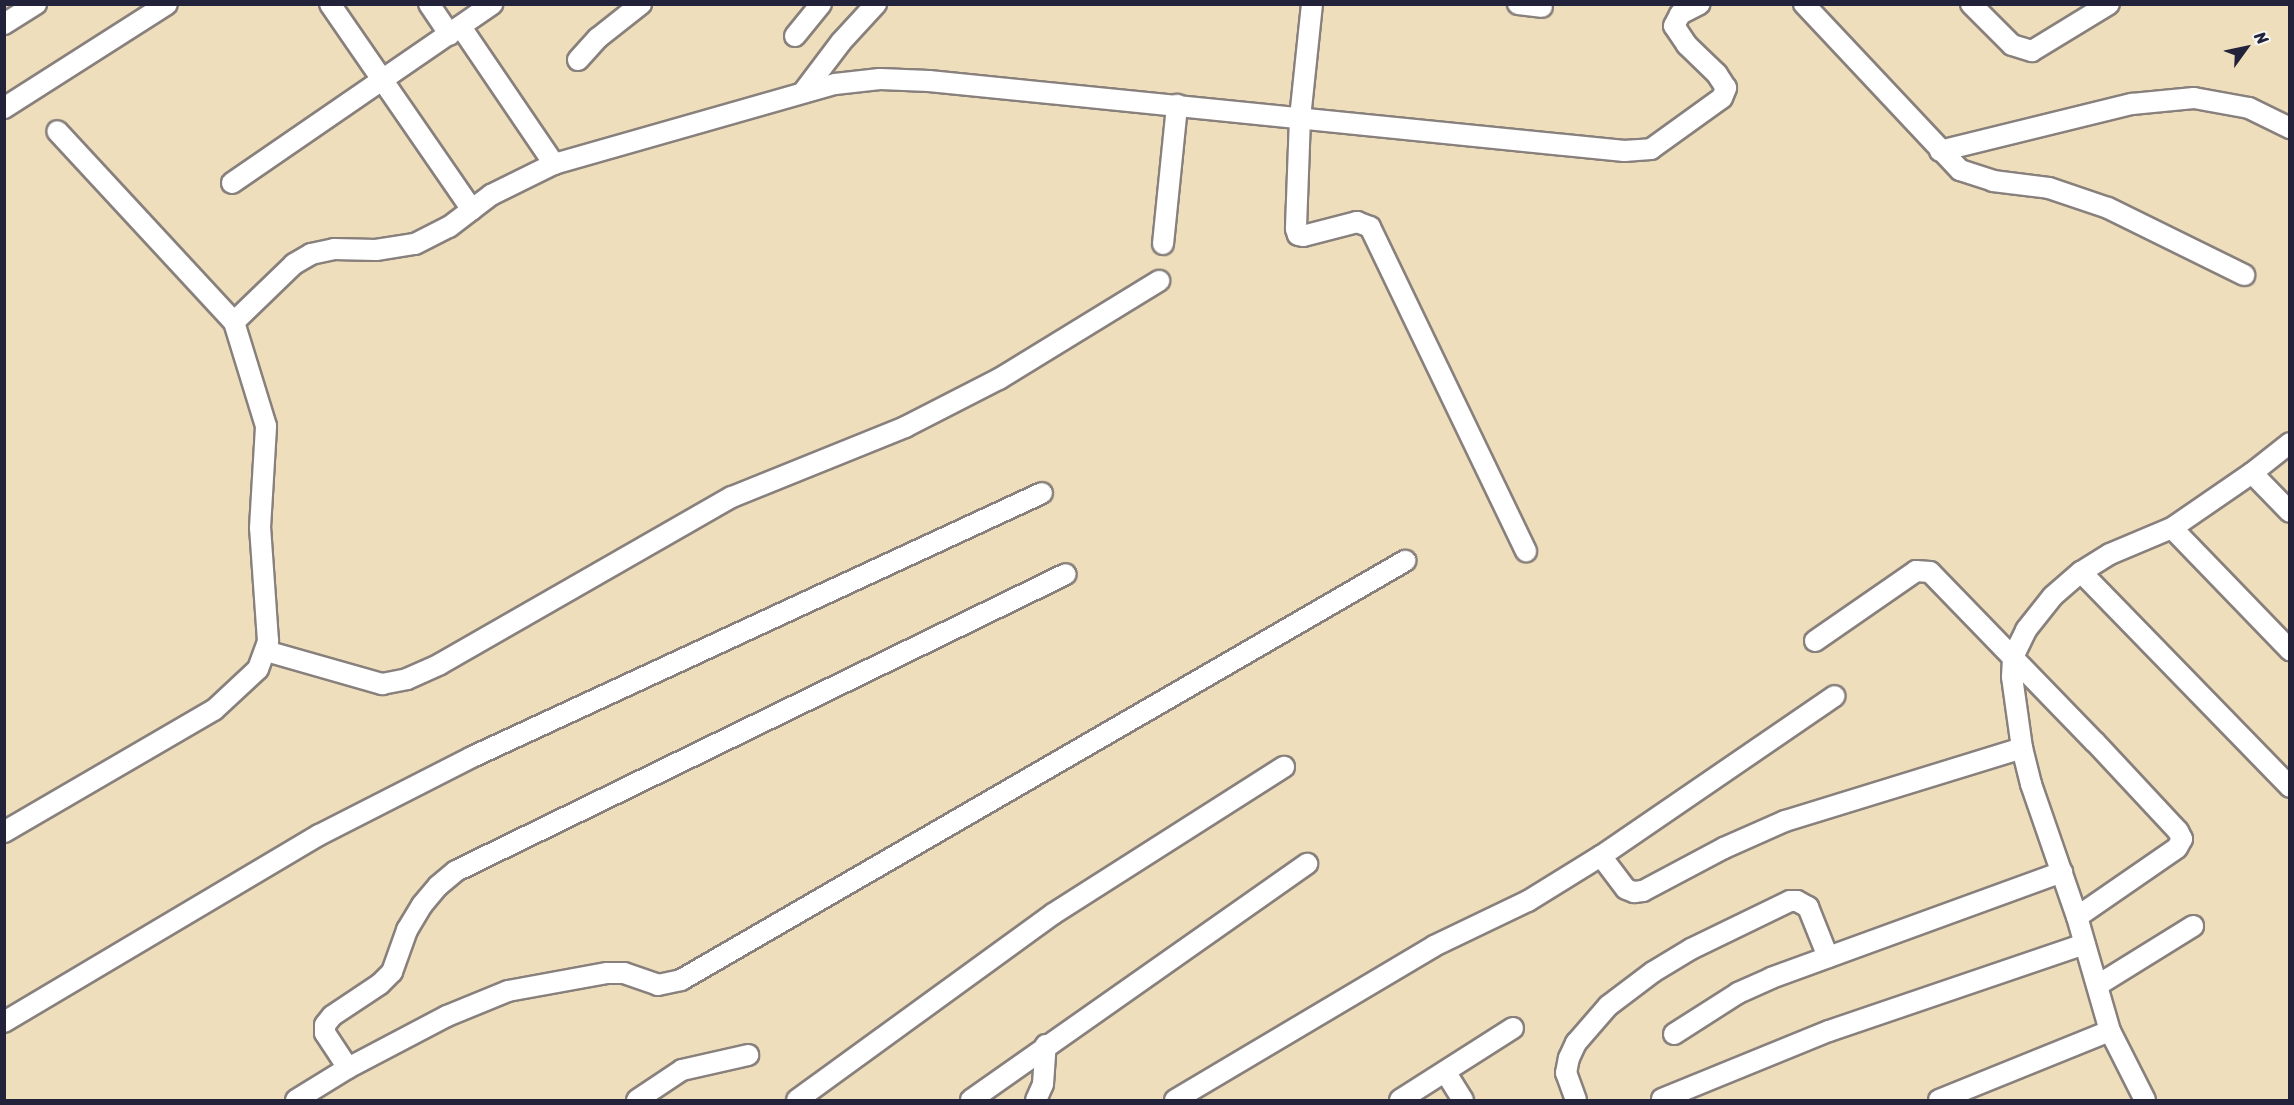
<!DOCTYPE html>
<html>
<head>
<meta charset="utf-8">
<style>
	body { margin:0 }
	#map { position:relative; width:2294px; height:1105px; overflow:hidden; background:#eedebc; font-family:Sriracha,sans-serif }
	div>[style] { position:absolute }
	.roads { filter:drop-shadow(2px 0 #88807c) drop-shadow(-2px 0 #88807c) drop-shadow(0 2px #88807c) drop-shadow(0 -2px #88807c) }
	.minor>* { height:20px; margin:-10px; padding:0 10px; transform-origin:10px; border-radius:10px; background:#fff }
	span { translate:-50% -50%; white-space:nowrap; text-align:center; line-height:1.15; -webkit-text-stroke:6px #f6f6f2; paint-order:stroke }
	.frame { position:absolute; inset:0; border:6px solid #22223b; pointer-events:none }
	.north { position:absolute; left:2216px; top:18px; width:60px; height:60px; -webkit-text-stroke:4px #f6f6f2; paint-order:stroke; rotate:57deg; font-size:16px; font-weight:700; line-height:24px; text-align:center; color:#22223b }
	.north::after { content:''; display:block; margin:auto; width:21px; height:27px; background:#22223b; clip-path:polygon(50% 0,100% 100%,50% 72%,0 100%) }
</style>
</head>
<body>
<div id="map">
	<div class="roads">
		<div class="minor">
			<i style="left:330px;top:4px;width:250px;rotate:55.4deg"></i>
			<i style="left:429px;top:4px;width:37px;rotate:56deg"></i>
			<i style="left:1312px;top:4px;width:115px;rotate:96deg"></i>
			<i style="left:1300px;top:118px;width:111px;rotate:92.1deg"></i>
			<i style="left:1296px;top:229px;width:6px;rotate:72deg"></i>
			<i style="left:1298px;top:235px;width:5px;rotate:11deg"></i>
			<i style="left:1303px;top:236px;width:56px;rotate:-14.5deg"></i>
			<i style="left:1357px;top:222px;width:14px;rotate:21deg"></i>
			<i style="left:1370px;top:227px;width:360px;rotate:64.3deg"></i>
			<i style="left:1518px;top:4px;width:24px;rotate:7deg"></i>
			<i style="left:1804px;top:4px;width:228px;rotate:46.8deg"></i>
			<i style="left:1960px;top:170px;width:35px;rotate:18deg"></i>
			<i style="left:1993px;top:181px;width:56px;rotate:7.1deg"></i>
			<i style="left:2049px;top:188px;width:62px;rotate:18.7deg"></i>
			<i style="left:2108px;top:208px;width:152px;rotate:26.2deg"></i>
			<i style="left:1971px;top:4px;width:58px;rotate:45deg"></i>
			<i style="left:2012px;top:45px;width:21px;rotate:17deg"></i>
			<i style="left:2032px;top:51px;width:90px;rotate:-31.4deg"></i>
			<i style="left:4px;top:24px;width:38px;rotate:-32deg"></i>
			<i style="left:461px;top:27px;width:166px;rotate:55.8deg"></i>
			<i style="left:795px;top:36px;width:41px;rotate:-50.9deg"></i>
			<i style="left:578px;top:60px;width:30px;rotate:-48deg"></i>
			<i style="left:598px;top:38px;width:55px;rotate:-38.3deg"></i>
			<i style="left:804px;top:91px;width:61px;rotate:-52.9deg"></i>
			<i style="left:841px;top:42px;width:52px;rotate:-47.4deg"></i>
			<i style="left:4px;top:108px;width:193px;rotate:-32.5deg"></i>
			<i style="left:1940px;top:151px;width:198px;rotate:-13.8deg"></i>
			<i style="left:2132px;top:104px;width:62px;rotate:-5.5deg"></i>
			<i style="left:2194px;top:98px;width:56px;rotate:10.3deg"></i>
			<i style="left:2249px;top:108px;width:46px;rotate:26deg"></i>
			<i style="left:232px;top:183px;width:316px;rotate:-34.5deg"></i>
			<i style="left:1163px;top:244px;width:140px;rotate:-84.2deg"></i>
			<i style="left:234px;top:322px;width:83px;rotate:-44deg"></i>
			<i style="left:294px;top:264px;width:20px;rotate:-30deg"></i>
			<i style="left:311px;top:254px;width:24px;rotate:-12deg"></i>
			<i style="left:334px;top:249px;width:42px;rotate:1.4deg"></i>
			<i style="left:376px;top:250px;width:39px;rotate:-9deg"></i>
			<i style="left:415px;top:244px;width:38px;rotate:-27deg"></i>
			<i style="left:449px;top:227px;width:53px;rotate:-37.3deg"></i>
			<i style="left:491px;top:195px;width:70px;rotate:-26.2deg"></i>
			<i style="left:554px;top:164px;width:292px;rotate:-15.9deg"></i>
			<i style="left:835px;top:84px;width:45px;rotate:-6.3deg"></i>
			<i style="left:880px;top:79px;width:49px;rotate:2.3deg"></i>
			<i style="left:929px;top:81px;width:699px;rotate:5.75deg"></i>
			<i style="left:1624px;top:151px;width:27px;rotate:-4deg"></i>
			<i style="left:1651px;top:149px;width:87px;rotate:-35.7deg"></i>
			<i style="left:1722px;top:98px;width:11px;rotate:-68deg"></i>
			<i style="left:1726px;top:88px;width:17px;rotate:-123deg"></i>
			<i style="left:1717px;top:74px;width:42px;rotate:-136deg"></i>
			<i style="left:1687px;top:45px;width:23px;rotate:-124deg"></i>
			<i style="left:1674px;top:26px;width:13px;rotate:-63deg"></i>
			<i style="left:1680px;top:14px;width:22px;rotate:-27deg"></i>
			<i style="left:2252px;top:473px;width:54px;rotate:45.7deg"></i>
			<i style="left:2172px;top:528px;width:170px;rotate:46deg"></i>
			<i style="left:2081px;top:572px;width:300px;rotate:45.8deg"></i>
			<i style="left:1815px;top:641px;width:123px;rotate:-34.7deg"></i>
			<i style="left:1916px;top:571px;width:14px;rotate:4deg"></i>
			<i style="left:1930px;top:572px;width:237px;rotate:45.9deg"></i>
			<i style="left:2095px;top:742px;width:122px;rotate:47deg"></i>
			<i style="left:2178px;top:831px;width:9px;rotate:63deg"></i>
			<i style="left:2182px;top:839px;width:10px;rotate:119deg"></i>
			<i style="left:2177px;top:848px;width:121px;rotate:145.4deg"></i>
			<i style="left:266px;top:651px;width:121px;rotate:15.9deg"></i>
			<i style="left:382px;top:684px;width:25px;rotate:-11deg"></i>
			<i style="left:407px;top:679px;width:36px;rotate:-24deg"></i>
			<i style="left:440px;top:664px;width:336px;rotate:-29.8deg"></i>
			<i style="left:732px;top:497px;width:187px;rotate:-22deg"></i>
			<i style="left:905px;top:427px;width:106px;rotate:-27.1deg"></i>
			<i style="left:999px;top:379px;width:188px;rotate:-31.5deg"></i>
			<i style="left:4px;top:832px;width:243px;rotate:-30.2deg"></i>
			<i style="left:214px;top:710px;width:60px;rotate:-43deg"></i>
			<i style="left:258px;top:669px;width:30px;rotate:-70deg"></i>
			<i style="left:268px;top:641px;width:113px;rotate:-94deg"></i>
			<i style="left:260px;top:528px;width:102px;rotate:-86.6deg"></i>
			<i style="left:266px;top:426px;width:109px;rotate:-107.1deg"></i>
			<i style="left:234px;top:322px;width:260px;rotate:-132.8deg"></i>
			<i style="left:1601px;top:856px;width:41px;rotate:52.9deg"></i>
			<i style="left:1626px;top:889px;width:9px;rotate:21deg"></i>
			<i style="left:1634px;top:892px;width:9px;rotate:-6deg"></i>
			<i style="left:1643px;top:891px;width:92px;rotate:-28deg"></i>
			<i style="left:1724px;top:848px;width:67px;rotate:-23.9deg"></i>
			<i style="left:1785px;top:821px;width:248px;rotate:-17.1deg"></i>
			<i style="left:2098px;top:985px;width:112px;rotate:-31.8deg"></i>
			<i style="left:4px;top:1022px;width:366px;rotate:-30.7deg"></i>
			<i style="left:319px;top:835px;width:172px;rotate:-27deg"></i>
			<i style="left:472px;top:757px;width:628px;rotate:-24.85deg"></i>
			<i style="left:1674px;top:1034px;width:76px;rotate:-32.6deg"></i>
			<i style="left:1738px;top:993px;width:36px;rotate:-24deg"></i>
			<i style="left:1771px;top:978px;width:310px;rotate:-20deg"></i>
			<i style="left:348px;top:1068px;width:42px;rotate:-123.3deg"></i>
			<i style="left:325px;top:1033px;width:8px;rotate:-90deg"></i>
			<i style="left:325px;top:1025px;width:11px;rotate:-52deg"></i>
			<i style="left:332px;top:1016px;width:58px;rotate:-33.7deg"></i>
			<i style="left:380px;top:984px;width:17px;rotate:-45deg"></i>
			<i style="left:392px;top:972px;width:45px;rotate:-70.3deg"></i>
			<i style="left:407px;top:930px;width:29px;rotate:-59deg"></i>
			<i style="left:422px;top:905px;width:25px;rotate:-50deg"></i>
			<i style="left:438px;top:886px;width:23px;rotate:-40deg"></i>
			<i style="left:456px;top:871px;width:678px;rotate:-25.96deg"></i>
			<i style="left:1446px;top:1073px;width:32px;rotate:58deg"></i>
			<i style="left:1662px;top:1099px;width:180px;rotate:-22.2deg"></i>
			<i style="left:1829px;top:1031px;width:270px;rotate:-18.8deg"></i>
			<i style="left:296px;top:1100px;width:61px;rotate:-31.6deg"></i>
			<i style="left:348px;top:1068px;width:112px;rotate:-27.7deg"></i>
			<i style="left:447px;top:1016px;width:66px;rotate:-22.3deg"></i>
			<i style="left:508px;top:991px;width:101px;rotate:-10.3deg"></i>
			<i style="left:607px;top:973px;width:17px"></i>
			<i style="left:624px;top:973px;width:36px;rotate:19deg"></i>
			<i style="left:658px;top:985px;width:24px;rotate:-12deg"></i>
			<i style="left:681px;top:980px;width:837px;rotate:-30.06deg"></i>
			<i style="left:637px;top:1100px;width:54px;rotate:-33.7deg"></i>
			<i style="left:682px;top:1070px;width:68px;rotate:-12.8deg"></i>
			<i style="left:797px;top:1100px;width:316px;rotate:-36deg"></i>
			<i style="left:1053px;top:914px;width:274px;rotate:-32.5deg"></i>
			<i style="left:971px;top:1100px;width:411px;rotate:-35.1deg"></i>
			<i style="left:1036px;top:1100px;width:17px;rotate:-66deg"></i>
			<i style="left:1043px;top:1084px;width:39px;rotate:-86deg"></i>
			<i style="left:1175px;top:1100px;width:301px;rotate:-30.7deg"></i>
			<i style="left:1434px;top:946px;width:104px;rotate:-25.6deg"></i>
			<i style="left:1528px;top:901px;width:86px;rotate:-31.7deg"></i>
			<i style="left:1601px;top:856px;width:283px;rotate:-34.4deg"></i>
			<i style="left:1400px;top:1100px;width:134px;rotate:-32.5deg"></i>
			<i style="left:1576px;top:1100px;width:29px;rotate:-110deg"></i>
			<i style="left:1566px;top:1073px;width:15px;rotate:-79deg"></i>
			<i style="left:1569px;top:1058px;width:17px;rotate:-65deg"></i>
			<i style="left:1576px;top:1043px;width:49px;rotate:-49.1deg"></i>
			<i style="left:1608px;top:1006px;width:56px;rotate:-37.1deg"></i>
			<i style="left:1653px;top:972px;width:44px;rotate:-31.2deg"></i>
			<i style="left:1691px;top:949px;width:110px;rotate:-25.9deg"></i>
			<i style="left:1790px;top:901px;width:7px"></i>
			<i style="left:1797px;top:901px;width:13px;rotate:29deg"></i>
			<i style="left:1808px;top:907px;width:54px;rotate:68.2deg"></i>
			<i style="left:1939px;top:1100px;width:184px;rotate:-22deg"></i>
			<i style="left:2145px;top:1100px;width:77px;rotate:-116.9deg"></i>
			<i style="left:2110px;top:1031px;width:119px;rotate:-106.1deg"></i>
			<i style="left:2077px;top:917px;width:141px;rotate:-109.1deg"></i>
			<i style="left:2031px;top:784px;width:37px;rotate:-104deg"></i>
			<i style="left:2022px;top:748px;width:72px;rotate:-98deg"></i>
			<i style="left:2012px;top:677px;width:20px;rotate:-87deg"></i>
			<i style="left:2013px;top:657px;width:30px;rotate:-64deg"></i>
			<i style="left:2026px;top:630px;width:43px;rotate:-51.5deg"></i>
			<i style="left:2053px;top:596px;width:37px;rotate:-41deg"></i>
			<i style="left:2081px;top:572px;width:34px;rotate:-32deg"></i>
			<i style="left:2110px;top:554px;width:67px;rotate:-22.8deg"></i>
			<i style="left:2172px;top:528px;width:97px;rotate:-34.5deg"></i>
			<i style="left:2252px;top:473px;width:48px;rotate:-38.3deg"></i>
		</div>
	</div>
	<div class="frame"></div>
	<div class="north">N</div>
</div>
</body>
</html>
